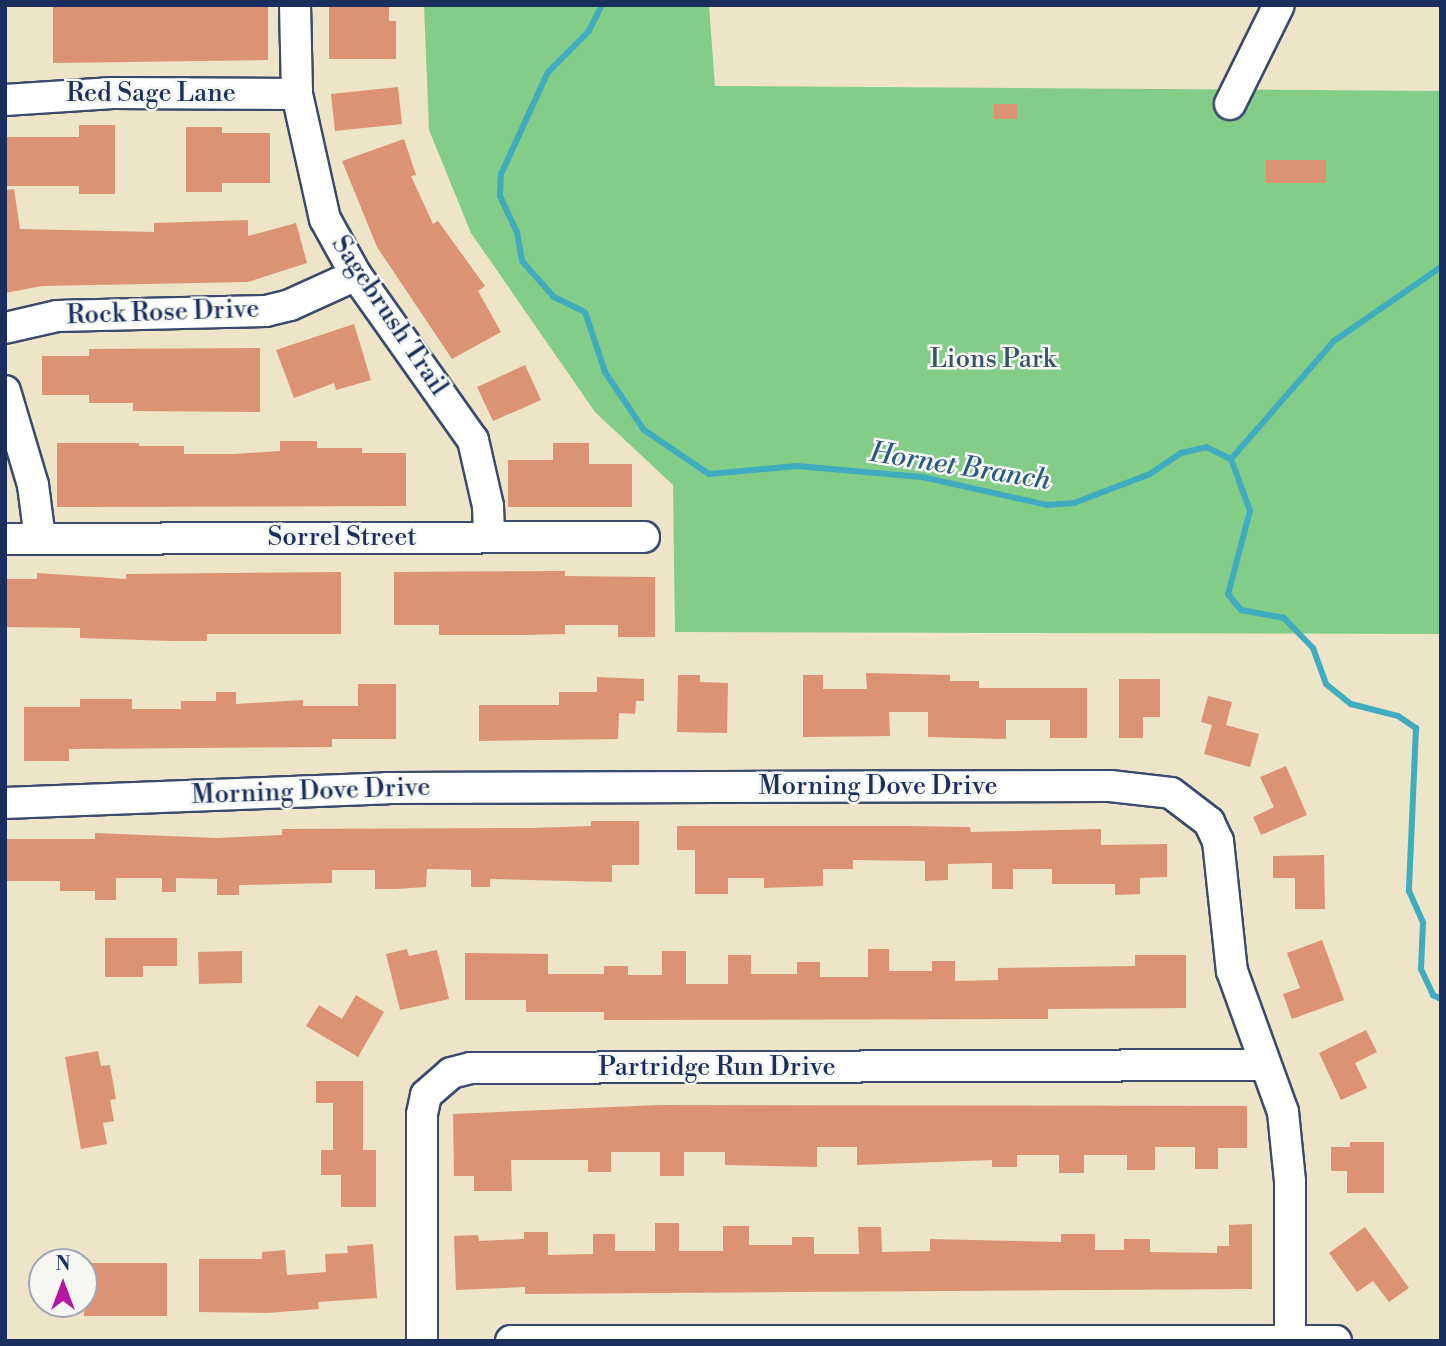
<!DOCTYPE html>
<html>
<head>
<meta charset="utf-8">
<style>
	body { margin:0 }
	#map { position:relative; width:1446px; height:1346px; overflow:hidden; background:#eee4c8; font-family:"Libre Bodoni",serif }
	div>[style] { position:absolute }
	.green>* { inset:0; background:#84cd89 }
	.stream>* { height:6px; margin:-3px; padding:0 3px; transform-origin:3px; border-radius:3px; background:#40acbf }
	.building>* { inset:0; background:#db9374 }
	.roads { filter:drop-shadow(2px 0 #3b4a6e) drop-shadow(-2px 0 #3b4a6e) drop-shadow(0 2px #3b4a6e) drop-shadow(0 -2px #3b4a6e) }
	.minor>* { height:30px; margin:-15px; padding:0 15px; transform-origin:15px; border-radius:15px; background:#fff }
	span { translate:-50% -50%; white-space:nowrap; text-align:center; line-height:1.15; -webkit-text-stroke:5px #f6f6f2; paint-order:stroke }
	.street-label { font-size:26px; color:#1b2f5e }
	.park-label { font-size:26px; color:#355669 }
	.water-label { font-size:28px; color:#285b80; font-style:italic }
	.frame { position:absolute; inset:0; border:7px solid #1b2f5e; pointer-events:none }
	.north { position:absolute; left:28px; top:1248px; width:70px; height:70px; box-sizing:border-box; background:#f6f6f2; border:2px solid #9ea6b7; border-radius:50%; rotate:0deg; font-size:19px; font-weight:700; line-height:28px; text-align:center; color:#1b2f5e }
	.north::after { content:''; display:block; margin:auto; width:24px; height:32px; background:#b5179e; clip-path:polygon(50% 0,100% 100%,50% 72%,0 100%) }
</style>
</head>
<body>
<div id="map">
	<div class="green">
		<i style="clip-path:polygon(424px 5px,709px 5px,715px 86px,1441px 91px,1441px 634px,675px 632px,673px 485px,595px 412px,471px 233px,429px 130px)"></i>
	</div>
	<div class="stream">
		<i style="left:602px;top:5px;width:29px;rotate:117deg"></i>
		<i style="left:589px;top:31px;width:58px;rotate:135deg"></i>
		<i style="left:548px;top:72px;width:112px;rotate:114.7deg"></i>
		<i style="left:501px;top:174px;width:22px;rotate:93deg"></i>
		<i style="left:500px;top:196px;width:40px;rotate:65deg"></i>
		<i style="left:517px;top:232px;width:29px;rotate:80deg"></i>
		<i style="left:522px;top:261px;width:48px;rotate:48.4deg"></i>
		<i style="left:554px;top:297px;width:34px;rotate:26deg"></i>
		<i style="left:585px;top:312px;width:63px;rotate:71.6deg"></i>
		<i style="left:605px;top:372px;width:70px;rotate:56.1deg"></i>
		<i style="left:644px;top:430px;width:78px;rotate:34.1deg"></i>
		<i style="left:709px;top:474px;width:88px;rotate:-5.2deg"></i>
		<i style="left:797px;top:466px;width:125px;rotate:5deg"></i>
		<i style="left:922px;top:477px;width:128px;rotate:12.6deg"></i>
		<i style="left:1047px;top:505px;width:27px;rotate:-4deg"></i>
		<i style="left:1074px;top:503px;width:81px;rotate:-20.9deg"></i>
		<i style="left:1150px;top:474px;width:37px;rotate:-34deg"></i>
		<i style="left:1181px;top:453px;width:26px;rotate:-13deg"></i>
		<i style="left:1206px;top:447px;width:28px;rotate:26deg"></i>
		<i style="left:1231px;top:459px;width:55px;rotate:69.9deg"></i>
		<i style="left:1250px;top:511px;width:86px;rotate:104.8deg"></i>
		<i style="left:1228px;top:594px;width:21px;rotate:51deg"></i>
		<i style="left:1241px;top:610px;width:44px;rotate:10.5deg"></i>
		<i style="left:1284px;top:618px;width:42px;rotate:46deg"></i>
		<i style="left:1313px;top:648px;width:38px;rotate:70deg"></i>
		<i style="left:1326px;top:684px;width:32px;rotate:39deg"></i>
		<i style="left:1351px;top:704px;width:49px;rotate:14.3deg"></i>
		<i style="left:1398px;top:716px;width:22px;rotate:34deg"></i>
		<i style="left:1416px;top:728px;width:163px;rotate:92.5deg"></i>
		<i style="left:1409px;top:891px;width:35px;rotate:66deg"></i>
		<i style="left:1423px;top:923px;width:46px;rotate:92.5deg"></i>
		<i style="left:1421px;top:969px;width:29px;rotate:65deg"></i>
		<i style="left:1433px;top:995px;width:9px;rotate:27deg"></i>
		<i style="left:1231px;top:459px;width:157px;rotate:-48.9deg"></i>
		<i style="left:1334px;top:341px;width:130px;rotate:-34.7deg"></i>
	</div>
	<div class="building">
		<i style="clip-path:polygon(53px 5px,268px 5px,268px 60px,53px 63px)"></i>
		<i style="clip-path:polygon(329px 5px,389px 5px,389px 21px,396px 21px,396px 59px,329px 59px)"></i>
		<i style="clip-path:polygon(398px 87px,402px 124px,335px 131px,331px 94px)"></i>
		<i style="clip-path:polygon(994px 104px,1017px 104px,1017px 119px,994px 119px)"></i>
		<i style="clip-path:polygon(79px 125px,115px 125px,115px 194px,79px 194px,79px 186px,5px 186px,5px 137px,79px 137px)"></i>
		<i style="clip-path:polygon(186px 127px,222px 127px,222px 133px,270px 133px,270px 183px,222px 183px,222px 192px,186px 192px)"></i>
		<i style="clip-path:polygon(404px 139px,416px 175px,411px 176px,433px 224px,438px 221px,485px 286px,478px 291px,501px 332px,452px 359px,377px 247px,342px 161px)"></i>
		<i style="clip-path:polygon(1266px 160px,1326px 160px,1326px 183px,1266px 183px)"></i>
		<i style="clip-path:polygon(14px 189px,20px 229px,154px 232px,154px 223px,248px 220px,248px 236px,296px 223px,307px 263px,248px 282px,42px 286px,5px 293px,5px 190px)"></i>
		<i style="clip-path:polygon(354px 324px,371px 380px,336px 390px,334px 383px,294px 398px,276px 350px)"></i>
		<i style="clip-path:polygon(260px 348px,260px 412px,133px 411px,133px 403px,89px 403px,89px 395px,42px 395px,42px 356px,89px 356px,89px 349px)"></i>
		<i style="clip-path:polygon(525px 365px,541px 400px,493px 421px,477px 387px)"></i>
		<i style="clip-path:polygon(280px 441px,317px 441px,317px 448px,362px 448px,362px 453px,406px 453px,406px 506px,57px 507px,57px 443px,139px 443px,139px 446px,184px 446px,184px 454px,234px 454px,280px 451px)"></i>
		<i style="clip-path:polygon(553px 443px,589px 443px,589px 464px,632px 464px,632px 507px,508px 507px,508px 460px,553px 460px)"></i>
		<i style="clip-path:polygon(565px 571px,565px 576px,655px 577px,655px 637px,618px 637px,618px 625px,565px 625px,565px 634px,521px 635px,439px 635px,439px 625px,394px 625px,394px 572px)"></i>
		<i style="clip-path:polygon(341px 572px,341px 634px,207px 634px,207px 641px,172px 641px,80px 638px,80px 628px,5px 627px,5px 579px,37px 579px,37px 573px,126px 579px,126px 574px)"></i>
		<i style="clip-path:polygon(866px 673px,950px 675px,950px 681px,979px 681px,979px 688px,1087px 688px,1087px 738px,1050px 738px,1050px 720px,1006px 720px,1006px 739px,928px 737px,928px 712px,889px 712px,890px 736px,803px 737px,803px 675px,823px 675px,823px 689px,867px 689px)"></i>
		<i style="clip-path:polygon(678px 675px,700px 675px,700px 682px,728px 683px,727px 733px,677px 732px)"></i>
		<i style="clip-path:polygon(597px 677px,644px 679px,644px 701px,636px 701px,635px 714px,619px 713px,618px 739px,479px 741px,479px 705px,559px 705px,559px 692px,597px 692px)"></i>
		<i style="clip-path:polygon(1119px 679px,1160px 679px,1160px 717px,1143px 717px,1143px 738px,1119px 738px)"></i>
		<i style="clip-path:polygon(358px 684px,396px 684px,396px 739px,332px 739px,332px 747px,69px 749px,69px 761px,24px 761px,24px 707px,80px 707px,80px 699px,132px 699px,132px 709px,181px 709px,181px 701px,216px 701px,216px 692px,236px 692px,236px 704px,303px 700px,303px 706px,358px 706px)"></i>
		<i style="clip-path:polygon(1208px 696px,1232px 702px,1226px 725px,1259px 734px,1250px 767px,1204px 754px,1212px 725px,1201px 722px)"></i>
		<i style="clip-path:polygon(1286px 766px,1307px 815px,1261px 835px,1253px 817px,1274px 807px,1260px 777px)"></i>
		<i style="clip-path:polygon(591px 821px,639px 821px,639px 865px,612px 865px,612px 882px,490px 879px,490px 887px,471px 887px,471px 870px,427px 869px,426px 887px,396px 889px,375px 889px,375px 870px,332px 870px,332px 883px,239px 885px,239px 895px,217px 895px,217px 879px,176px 878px,176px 892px,162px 892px,162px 878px,116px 878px,116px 900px,95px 900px,95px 891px,60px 891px,60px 881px,5px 881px,5px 839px,95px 839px,95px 833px,217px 838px,282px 835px,282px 829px,531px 828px,591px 826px)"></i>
		<i style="clip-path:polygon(677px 826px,908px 826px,970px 827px,971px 832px,1101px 829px,1101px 845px,1167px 844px,1167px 877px,1140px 878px,1140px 894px,1115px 895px,1115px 884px,1052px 884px,1052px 869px,1013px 869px,1013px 889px,992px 889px,992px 863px,948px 864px,948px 880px,925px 881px,925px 861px,853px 860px,853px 869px,823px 869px,823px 886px,764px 888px,764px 878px,728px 878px,728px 894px,695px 894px,695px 850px,677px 850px)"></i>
		<i style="clip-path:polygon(1324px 855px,1325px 909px,1295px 909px,1295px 878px,1273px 878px,1273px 856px)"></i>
		<i style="clip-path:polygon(105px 938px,177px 938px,177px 966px,143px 966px,143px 977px,105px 977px)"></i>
		<i style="clip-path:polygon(1322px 940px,1344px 1000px,1292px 1019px,1283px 994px,1300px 988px,1287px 953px)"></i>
		<i style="clip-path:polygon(407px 949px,409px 956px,437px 950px,449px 999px,400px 1010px,386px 954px)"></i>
		<i style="clip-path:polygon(868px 949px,889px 949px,889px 971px,932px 971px,932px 961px,955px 961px,955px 981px,998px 980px,998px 968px,1135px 966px,1135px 955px,1186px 955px,1186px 1008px,1048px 1009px,1048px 1019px,604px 1020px,604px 1012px,526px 1012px,526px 1000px,465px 1000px,465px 953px,548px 954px,548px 974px,604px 974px,604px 966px,628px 966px,628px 975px,662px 975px,662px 951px,686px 951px,686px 984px,728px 984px,728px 955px,751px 955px,751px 974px,797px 974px,797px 962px,820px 962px,820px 977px,868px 977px)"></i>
		<i style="clip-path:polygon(242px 951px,242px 983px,199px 984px,198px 952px)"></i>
		<i style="clip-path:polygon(356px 995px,384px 1012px,358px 1057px,306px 1026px,319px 1005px,342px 1019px)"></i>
		<i style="clip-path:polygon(1366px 1030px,1377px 1052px,1355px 1063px,1367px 1088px,1341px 1100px,1319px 1053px)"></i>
		<i style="clip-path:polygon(98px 1051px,101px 1066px,110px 1065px,116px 1099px,110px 1100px,114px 1121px,103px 1123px,107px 1144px,81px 1149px,65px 1057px)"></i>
		<i style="clip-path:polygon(316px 1081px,363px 1081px,363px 1150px,376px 1150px,376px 1207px,341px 1207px,341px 1175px,321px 1175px,321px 1150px,333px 1150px,333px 1103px,316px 1103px)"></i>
		<i style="clip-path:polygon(660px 1105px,1247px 1106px,1247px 1148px,1218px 1148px,1218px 1169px,1195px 1169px,1195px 1147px,1155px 1147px,1155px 1170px,1127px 1170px,1127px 1155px,1084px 1155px,1084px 1173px,1059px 1173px,1059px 1155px,1017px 1155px,1017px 1167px,992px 1167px,992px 1160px,857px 1165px,857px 1147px,817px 1147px,817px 1167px,725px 1165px,725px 1152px,684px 1152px,684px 1176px,660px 1176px,660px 1152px,611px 1152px,611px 1172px,588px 1172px,588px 1160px,511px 1160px,512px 1191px,474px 1191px,474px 1176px,454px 1176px,453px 1114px)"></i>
		<i style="clip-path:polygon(1350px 1142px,1384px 1142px,1384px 1193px,1347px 1193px,1347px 1171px,1331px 1171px,1331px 1147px,1350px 1147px)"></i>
		<i style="clip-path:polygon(655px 1223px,679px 1223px,679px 1251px,723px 1251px,723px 1226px,749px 1226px,749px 1245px,792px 1245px,792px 1237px,814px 1237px,814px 1254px,859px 1254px,858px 1227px,881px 1227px,882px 1252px,930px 1251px,930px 1239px,1061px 1242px,1061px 1234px,1095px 1234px,1095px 1250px,1124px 1250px,1124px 1239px,1150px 1239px,1150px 1252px,1217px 1253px,1217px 1246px,1229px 1246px,1229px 1225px,1252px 1224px,1252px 1289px,525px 1294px,525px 1287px,456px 1290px,454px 1236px,478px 1235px,479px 1241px,524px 1239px,524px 1232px,548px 1232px,548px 1255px,593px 1254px,593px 1234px,615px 1234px,615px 1251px,655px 1251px)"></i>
		<i style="clip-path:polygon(1365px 1227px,1409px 1288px,1389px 1302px,1373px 1281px,1357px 1292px,1329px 1253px)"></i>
		<i style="clip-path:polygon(373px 1244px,377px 1298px,318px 1302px,319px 1309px,267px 1313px,199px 1312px,199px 1259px,262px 1259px,262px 1252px,285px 1250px,287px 1275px,326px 1272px,325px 1254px,348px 1253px,347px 1246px)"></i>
		<i style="clip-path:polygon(84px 1263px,167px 1263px,167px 1316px,84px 1316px)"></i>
	</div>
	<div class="roads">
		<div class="minor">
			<i style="left:295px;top:5px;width:89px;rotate:88.7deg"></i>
			<i style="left:297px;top:94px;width:128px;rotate:77.4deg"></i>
			<i style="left:325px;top:219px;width:64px;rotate:61deg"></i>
			<i style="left:356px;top:275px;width:202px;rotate:54.7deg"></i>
			<i style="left:473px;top:440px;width:68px;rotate:77.2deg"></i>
			<i style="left:488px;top:506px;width:31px;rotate:88deg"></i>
			<i style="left:5px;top:100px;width:108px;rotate:-3.7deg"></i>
			<i style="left:113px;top:93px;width:184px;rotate:0.3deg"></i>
			<i style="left:1230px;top:104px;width:110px;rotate:-63.7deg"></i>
			<i style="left:5px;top:328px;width:53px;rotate:-13deg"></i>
			<i style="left:57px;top:316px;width:209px;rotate:-1.4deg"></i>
			<i style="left:266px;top:311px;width:25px;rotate:-14deg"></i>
			<i style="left:290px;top:305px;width:72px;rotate:-24.4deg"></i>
			<i style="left:5px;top:391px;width:98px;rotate:73.4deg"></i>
			<i style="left:33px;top:485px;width:54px;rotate:82.6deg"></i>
			<i style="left:5px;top:539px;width:639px;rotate:-0.18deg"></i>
			<i style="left:5px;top:803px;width:382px;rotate:-2.2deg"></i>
			<i style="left:387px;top:788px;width:723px;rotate:-0.16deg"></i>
			<i style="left:1110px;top:786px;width:61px;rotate:6.5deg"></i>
			<i style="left:1171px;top:793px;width:48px;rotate:37.3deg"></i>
			<i style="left:1209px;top:822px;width:21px;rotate:65deg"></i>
			<i style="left:1218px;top:841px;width:131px;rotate:83.9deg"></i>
			<i style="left:1232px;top:971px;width:150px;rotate:70.1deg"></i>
			<i style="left:1283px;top:1112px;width:69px;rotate:84.2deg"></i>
			<i style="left:1290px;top:1181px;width:159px;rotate:90deg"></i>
			<i style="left:422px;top:1341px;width:227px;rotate:-90deg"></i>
			<i style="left:422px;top:1114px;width:19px;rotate:-78deg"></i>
			<i style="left:426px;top:1095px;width:33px;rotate:-41deg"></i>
			<i style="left:451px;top:1073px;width:21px;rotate:-14deg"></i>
			<i style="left:471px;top:1068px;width:793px;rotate:-0.22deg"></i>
			<i style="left:511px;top:1341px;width:825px"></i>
		</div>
	</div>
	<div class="street-label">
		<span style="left:151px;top:94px">Red Sage Lane</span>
		<span style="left:163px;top:313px;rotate:-2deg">Rock Rose Drive</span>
		<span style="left:389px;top:316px;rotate:56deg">Sagebrush Trail</span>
		<span style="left:342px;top:538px">Sorrel Street</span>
		<span style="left:878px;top:787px">Morning Dove Drive</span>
		<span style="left:311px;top:792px;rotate:-2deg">Morning Dove Drive</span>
		<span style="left:717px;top:1068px">Partridge Run Drive</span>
	</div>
	<div class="park-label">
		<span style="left:993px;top:360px">Lions Park</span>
	</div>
	<div class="water-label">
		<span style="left:960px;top:467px;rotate:9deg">Hornet Branch</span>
	</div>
	<div class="frame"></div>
	<div class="north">N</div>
</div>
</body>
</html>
